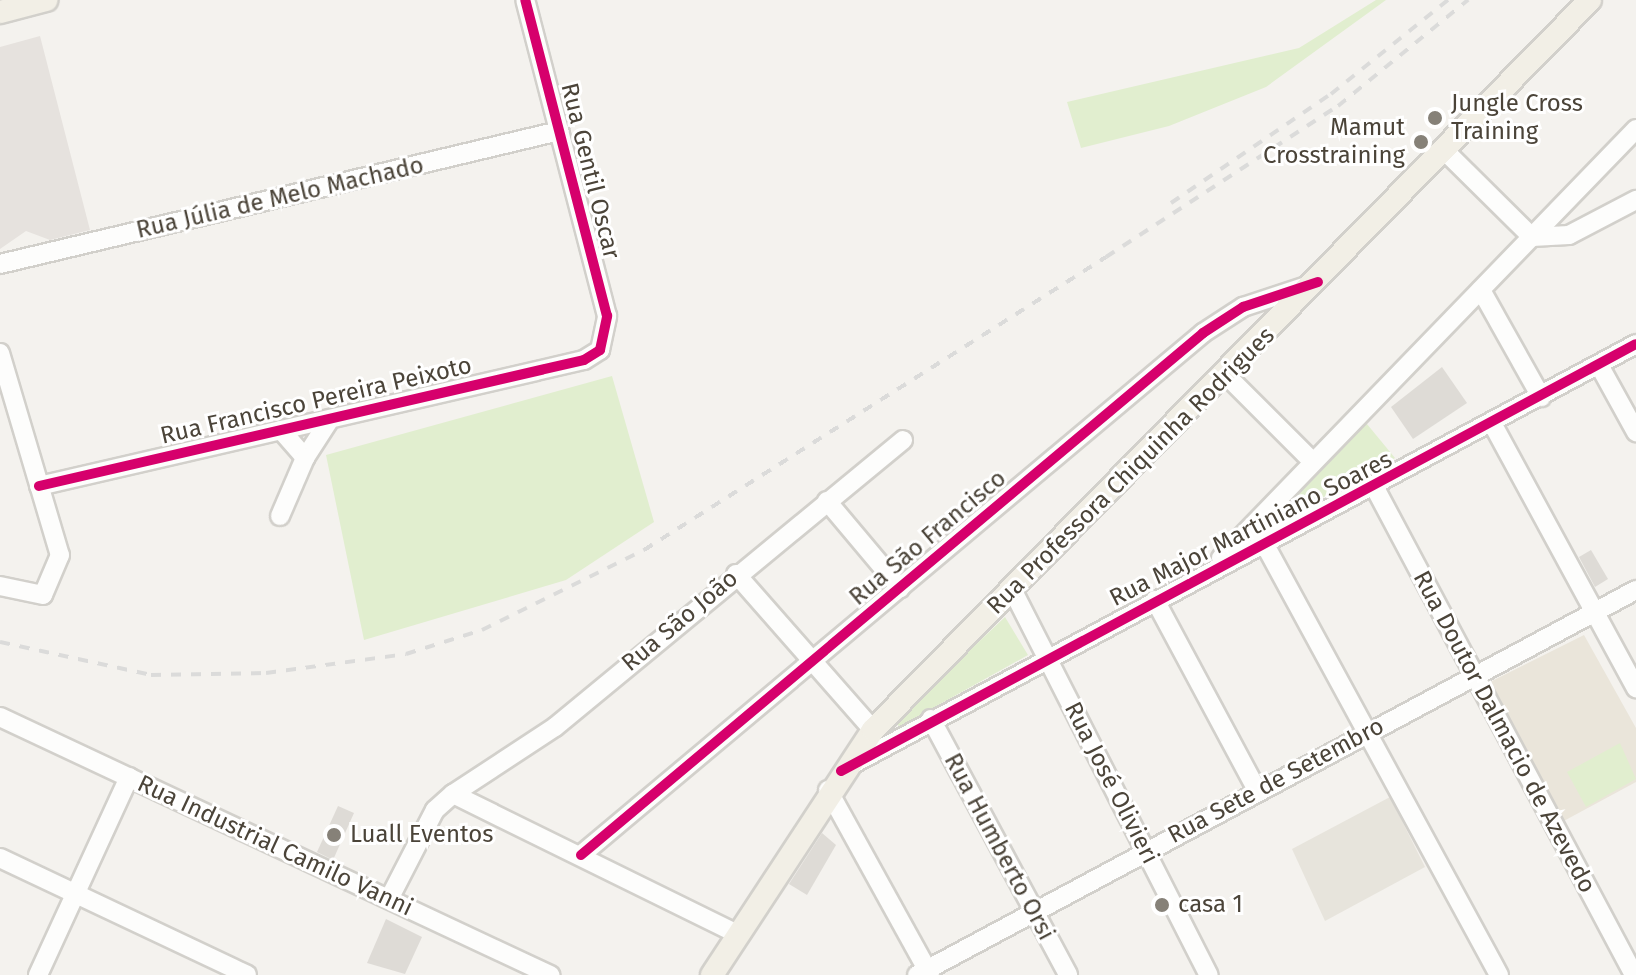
<!DOCTYPE html>
<html>
<head>
<meta charset="utf-8">
<style>
	body { margin:0 }
	#map { position:relative; width:1636px; height:975px; overflow:hidden; background:#f4f2ee; font-family:"Fira Sans",sans-serif }
	div>[style] { position:absolute }
	.residential>* { inset:0; background:#e7e4dc }
	.industrial>* { inset:0; background:#e6e2de }
	.education>* { inset:0; background:#eae5da }
	.green>* { inset:0; background:#e1eecf }
	.building>* { inset:0; background:#dedbd6 }
	.roads { filter:drop-shadow(2px 0 #d2d0cb) drop-shadow(-2px 0 #d2d0cb) drop-shadow(0 2px #d2d0cb) drop-shadow(0 -2px #d2d0cb) }
	.minor>* { height:18px; margin:-9px; padding:0 9px; transform-origin:9px; border-radius:9px; background:#fdfdfc }
	.major>* { height:22px; margin:-11px; padding:0 11px; transform-origin:11px; border-radius:11px; background:#f2efe6 }
	.rail>* { height:4px; margin-top:-2px; transform-origin:0; background:repeating-linear-gradient(90deg,#dbdbda 0 10px,transparent 0 20px) }
	.cycleway>* { height:10px; margin:-5px; padding:0 5px; transform-origin:5px; border-radius:5px; background:#d6006c }
	.dots>* { width:22px; height:22px; translate:-50% -50%; box-sizing:border-box; border:4px solid #fff; border-radius:50% }
	span { translate:-50% -50%; white-space:nowrap; text-align:center; line-height:1.15; -webkit-text-stroke:6px #fff; paint-order:stroke }
	.poi-label { font-size:24px; color:#4b4439 }
	.left { translate:0 -50%; text-align:left }
	.right { translate:-100% -50%; text-align:right }
	.street-label { font-size:24px; color:#4b4439 }
</style>
</head>
<body>
<div id="map">
	<div class="residential">
		<i style="clip-path:polygon(1390px 797px,1425px 867px,1325px 921px,1292px 849px)"></i>
	</div>
	<div class="industrial">
		<i style="clip-path:polygon(40px 36px,90px 230px,50px 240px,26px 231px,0 249px,0 47px)"></i>
	</div>
	<div class="education">
		<i style="clip-path:polygon(1584px 635px,1636px 728px,1636px 782px,1560px 823px,1488px 683px)"></i>
	</div>
	<div class="green">
		<i style="clip-path:polygon(1376px 0,1386px 0,1266px 87px,1169px 126px,1081px 148px,1067px 102px,1299px 48px)"></i>
		<i style="clip-path:polygon(612px 376px,654px 522px,566px 580px,364px 640px,326px 455px)"></i>
		<i style="clip-path:polygon(1362px 418px,1395px 458px,1267px 528px)"></i>
		<i style="clip-path:polygon(1005px 617px,1028px 655px,899px 727px,896px 720px)"></i>
		<i style="clip-path:polygon(1620px 743px,1636px 779px,1586px 807px,1567px 772px)"></i>
	</div>
	<div class="building">
		<i style="clip-path:polygon(1442px 367px,1467px 403px,1413px 439px,1391px 407px)"></i>
		<i style="clip-path:polygon(1591px 550px,1608px 579px,1595px 587px,1579px 557px)"></i>
		<i style="clip-path:polygon(338px 806px,354px 813px,333px 860px,317px 852px)"></i>
		<i style="clip-path:polygon(822px 833px,836px 845px,807px 895px,789px 884px)"></i>
		<i style="clip-path:polygon(386px 919px,422px 937px,405px 974px,367px 963px)"></i>
	</div>
	<div class="roads">
		<div class="minor">
			<i style="left:1446px;top:152px;width:121px;rotate:44.7deg"></i>
			<i style="left:1532px;top:237px;width:37px;rotate:-3deg"></i>
			<i style="left:1569px;top:235px;width:76px;rotate:-27.6deg"></i>
			<i style="left:0;top:264px;width:575px;rotate:-13.38deg"></i>
			<i style="left:1481px;top:290px;width:123px;rotate:60.7deg"></i>
			<i style="left:0;top:353px;width:211px;rotate:73.5deg"></i>
			<i style="left:60px;top:555px;width:43px;rotate:113deg"></i>
			<i style="left:43px;top:595px;width:44px;rotate:-168.2deg"></i>
			<i style="left:1599px;top:365px;width:77px;rotate:61.1deg"></i>
			<i style="left:1226px;top:375px;width:119px;rotate:45deg"></i>
			<i style="left:1492px;top:423px;width:302px;rotate:61.5deg"></i>
			<i style="left:281px;top:430px;width:37px;rotate:49deg"></i>
			<i style="left:305px;top:458px;width:46px;rotate:-57.3deg"></i>
			<i style="left:39px;top:486px;width:559px;rotate:-13.02deg"></i>
			<i style="left:584px;top:360px;width:19px;rotate:-32deg"></i>
			<i style="left:600px;top:350px;width:35px;rotate:-78deg"></i>
			<i style="left:607px;top:316px;width:326px;rotate:-104.5deg"></i>
			<i style="left:1375px;top:488px;width:552px;rotate:61.99deg"></i>
			<i style="left:827px;top:501px;width:114px;rotate:50deg"></i>
			<i style="left:280px;top:516px;width:63px;rotate:-66.7deg"></i>
			<i style="left:1258px;top:532px;width:504px;rotate:61.45deg"></i>
			<i style="left:1221px;top:558px;width:597px;rotate:-45.95deg"></i>
			<i style="left:736px;top:574px;width:208px;rotate:48.7deg"></i>
			<i style="left:1013px;top:591px;width:431px;rotate:63deg"></i>
			<i style="left:1155px;top:600px;width:216px;rotate:61.8deg"></i>
			<i style="left:0;top:717px;width:608px;rotate:25.13deg"></i>
			<i style="left:931px;top:719px;width:290px;rotate:61.8deg"></i>
			<i style="left:851px;top:765px;width:891px;rotate:-28.2deg"></i>
			<i style="left:828px;top:790px;width:211px;rotate:61.1deg"></i>
			<i style="left:453px;top:794px;width:317px;rotate:26.2deg"></i>
			<i style="left:581px;top:855px;width:812px;rotate:-40deg"></i>
			<i style="left:1203px;top:333px;width:48px;rotate:-33deg"></i>
			<i style="left:1243px;top:307px;width:74px;rotate:-18.2deg"></i>
			<i style="left:0;top:858px;width:273px;rotate:25.3deg"></i>
			<i style="left:389px;top:899px;width:100px;rotate:-62.7deg"></i>
			<i style="left:435px;top:810px;width:24px;rotate:-42deg"></i>
			<i style="left:453px;top:794px;width:122px;rotate:-33.3deg"></i>
			<i style="left:555px;top:727px;width:451px;rotate:-39.5deg"></i>
			<i style="left:38px;top:975px;width:218px;rotate:-65.3deg"></i>
			<i style="left:917px;top:975px;width:816px;rotate:-28.17deg"></i>
		</div>
		<div class="major">
			<i style="left:0;top:12px;width:48px;rotate:-14.6deg"></i>
			<i style="left:712px;top:975px;width:293px;rotate:-56.7deg"></i>
			<i style="left:873px;top:730px;width:1023px;rotate:-45.51deg"></i>
		</div>
	</div>
	<div class="rail">
		<i style="left:1171px;top:203px;width:194px;rotate:-34.3deg"></i>
		<i style="left:1331px;top:94px;width:150px;rotate:-38.8deg"></i>
		<i style="left:0;top:642px;width:155px;rotate:12.3deg"></i>
		<i style="left:151px;top:675px;width:115px;rotate:-1deg"></i>
		<i style="left:266px;top:673px;width:141px;rotate:-7.7deg"></i>
		<i style="left:406px;top:654px;width:80px;rotate:-17.5deg"></i>
		<i style="left:482px;top:630px;width:181px;rotate:-26.3deg"></i>
		<i style="left:644px;top:550px;width:547px;rotate:-32.38deg"></i>
		<i style="left:1106px;top:257px;width:277px;rotate:-33.1deg"></i>
		<i style="left:1338px;top:106px;width:168px;rotate:-39.2deg"></i>
	</div>
	<div class="cycleway">
		<i style="left:39px;top:486px;width:559px;rotate:-13.02deg"></i>
		<i style="left:584px;top:360px;width:19px;rotate:-32deg"></i>
		<i style="left:600px;top:350px;width:35px;rotate:-78deg"></i>
		<i style="left:607px;top:316px;width:326px;rotate:-104.5deg"></i>
		<i style="left:841px;top:771px;width:902px;rotate:-28.24deg"></i>
		<i style="left:581px;top:855px;width:812px;rotate:-40deg"></i>
		<i style="left:1203px;top:333px;width:48px;rotate:-33deg"></i>
		<i style="left:1243px;top:307px;width:79px;rotate:-18.4deg"></i>
	</div>
	<div class="dots">
		<i style="left:1435px;top:118px;background:#868178"></i>
		<i style="left:1421px;top:142px;background:#868178"></i>
		<i style="left:334px;top:835px;background:#868178"></i>
		<i style="left:1162px;top:905px;background:#868178"></i>
	</div>
	<div class="poi-label">
		<span class="left" style="left:1451px;top:118px">Jungle Cross<br>Training</span>
		<span class="right" style="left:1405px;top:142px">Mamut<br>Crosstraining</span>
		<span class="left" style="left:350px;top:835px">Luall Eventos</span>
		<span class="left" style="left:1178px;top:905px">casa 1</span>
	</div>
	<div class="street-label">
		<span style="left:590px;top:171px;rotate:76deg">Rua Gentil Oscar</span>
		<span style="left:280px;top:198px;rotate:-13deg">Rua Júlia de Melo Machado</span>
		<span style="left:316px;top:401px;rotate:-13deg">Rua Francisco Pereira Peixoto</span>
		<span style="left:1131px;top:471px;rotate:-45deg">Rua Professora Chiquinha Rodrigues</span>
		<span style="left:1251px;top:529px;rotate:-27deg">Rua Major Martiniano Soares</span>
		<span style="left:928px;top:538px;rotate:-40deg">Rua São Francisco</span>
		<span style="left:680px;top:621px;rotate:-40deg">Rua São João</span>
		<span style="left:1504px;top:732px;rotate:62deg">Rua Doutor Dalmacio de Azevedo</span>
		<span style="left:1276px;top:781px;rotate:-28deg">Rua Sete de Setembro</span>
		<span style="left:1111px;top:783px;rotate:63deg">Rua José Olivieri</span>
		<span style="left:275px;top:846px;rotate:25deg">Rua Industrial Camilo Vanni</span>
		<span style="left:999px;top:847px;rotate:62deg">Rua Humberto Orsi</span>
	</div>
</div>
</body>
</html>
